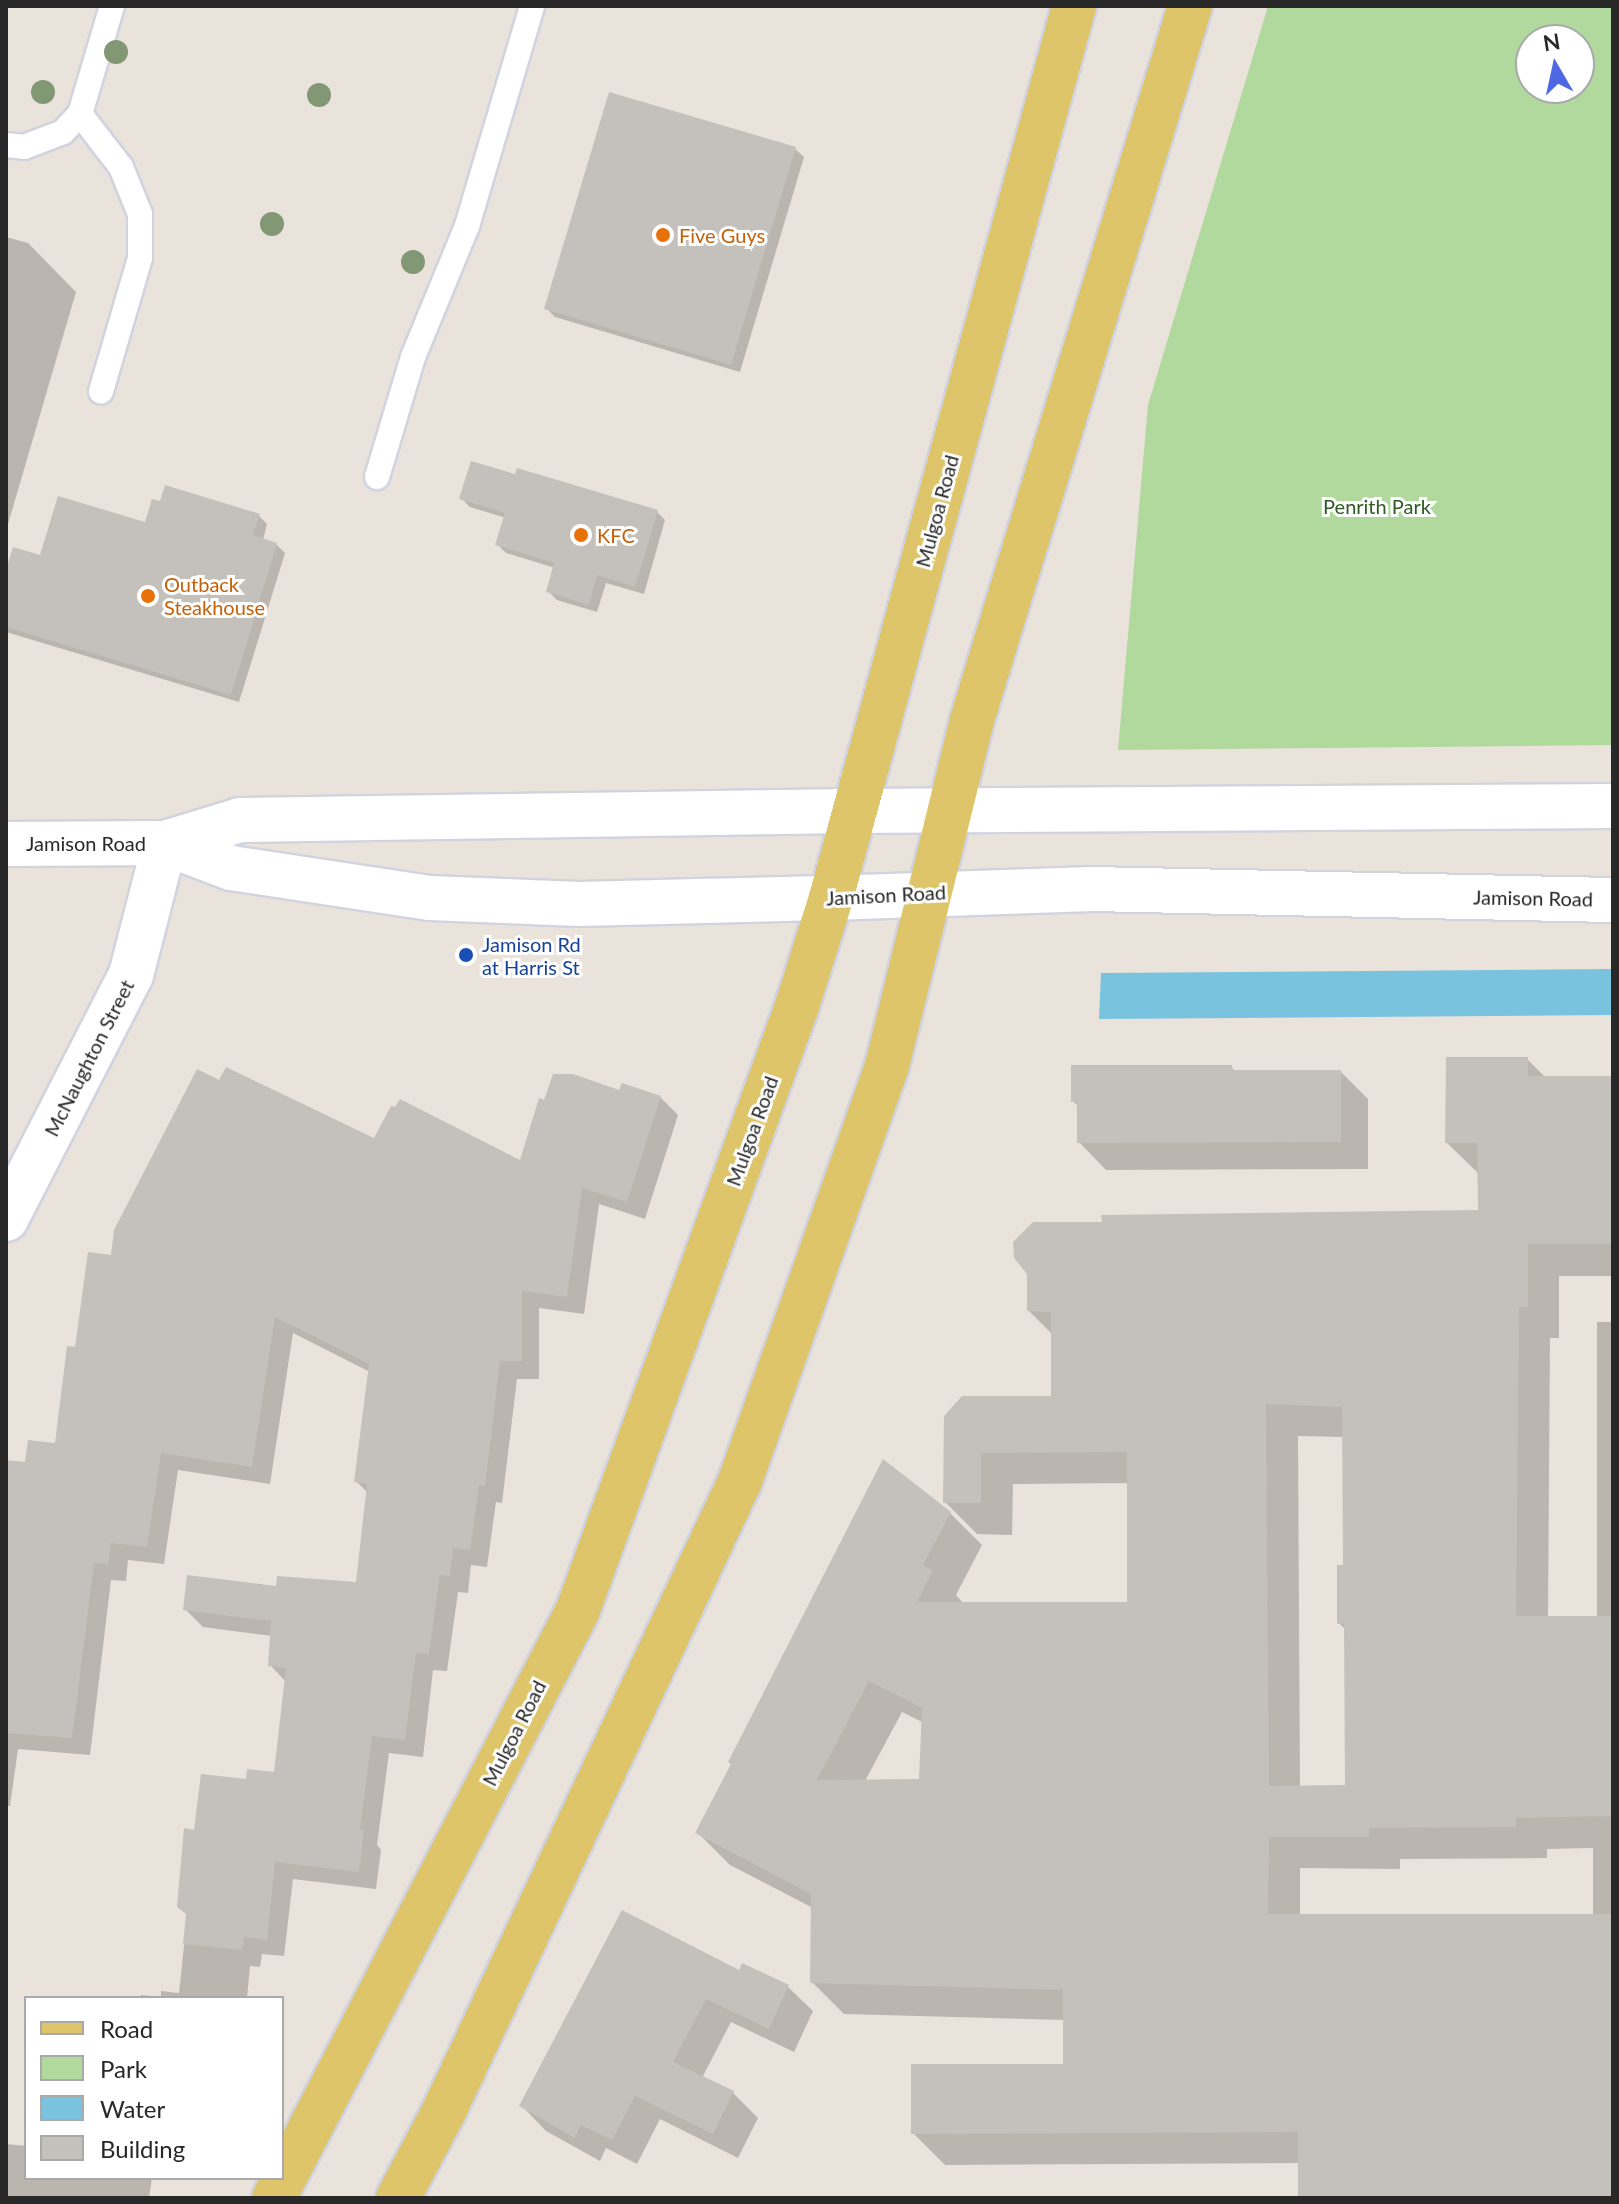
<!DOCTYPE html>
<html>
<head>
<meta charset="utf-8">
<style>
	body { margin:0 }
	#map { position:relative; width:1619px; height:2204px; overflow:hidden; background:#e9e3db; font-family:Lato,sans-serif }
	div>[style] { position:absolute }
	.green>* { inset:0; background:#b1d99e }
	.water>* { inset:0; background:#7ac3df }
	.shadow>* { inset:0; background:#0003 }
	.building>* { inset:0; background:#c4c0bb }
	.roads { filter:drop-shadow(2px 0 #d1d3df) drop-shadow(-2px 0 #d1d3df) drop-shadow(0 2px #d1d3df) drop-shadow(0 -2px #d1d3df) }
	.service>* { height:24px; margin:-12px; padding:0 12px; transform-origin:12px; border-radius:12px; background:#fff }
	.minor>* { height:44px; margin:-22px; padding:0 22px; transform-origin:22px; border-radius:22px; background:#fff }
	.tertiary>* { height:44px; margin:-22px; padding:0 22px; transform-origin:22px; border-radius:22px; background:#fff }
	.secondary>* { height:44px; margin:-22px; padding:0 22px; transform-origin:22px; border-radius:22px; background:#fff }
	.primary>* { height:44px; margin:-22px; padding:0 22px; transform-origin:22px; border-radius:22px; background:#dec56a }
	.trees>* { width:24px; height:24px; margin:-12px; border-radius:50%; background:#829875 }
	.dots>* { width:22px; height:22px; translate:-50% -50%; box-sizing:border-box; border:4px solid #fff; border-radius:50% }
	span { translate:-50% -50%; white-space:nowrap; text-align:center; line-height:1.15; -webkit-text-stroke:6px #fff; paint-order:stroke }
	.food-label { font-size:20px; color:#c56008 }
	.left { translate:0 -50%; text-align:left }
	.park-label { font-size:20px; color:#2d5b22 }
	.street-label { font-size:20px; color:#282828 }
	.transit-label { font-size:20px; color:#164399 }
	.frame { position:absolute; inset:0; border:8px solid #282828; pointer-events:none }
	.legend { position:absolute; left:24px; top:1996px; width:260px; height:184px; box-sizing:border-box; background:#fff; border:2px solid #a9a9a9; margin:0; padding:10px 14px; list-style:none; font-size:24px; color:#282828 }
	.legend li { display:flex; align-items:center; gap:16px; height:40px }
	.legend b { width:40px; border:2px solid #a9a9a9 }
	.north { position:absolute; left:1515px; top:24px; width:80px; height:80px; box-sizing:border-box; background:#fff; border:2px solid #a9a9a9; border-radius:50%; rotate:351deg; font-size:22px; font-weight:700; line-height:32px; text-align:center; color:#282828 }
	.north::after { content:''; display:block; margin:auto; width:28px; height:36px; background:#4e68e3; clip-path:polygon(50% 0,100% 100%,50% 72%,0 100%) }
</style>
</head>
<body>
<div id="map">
	<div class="green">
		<i style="clip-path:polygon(evenodd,1268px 6px,1613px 6px,1613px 745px,1118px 750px,1148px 405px,1268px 6px,1531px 40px,1579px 40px,1579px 88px,1531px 88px,1531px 40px)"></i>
	</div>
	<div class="water">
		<i style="clip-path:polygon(1613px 969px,1613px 1015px,1099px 1019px,1101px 973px)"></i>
	</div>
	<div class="shadow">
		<i style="clip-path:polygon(795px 149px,804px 157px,740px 372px,555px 317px,547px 309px)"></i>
		<i style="clip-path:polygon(6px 237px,28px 243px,76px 292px,6px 531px)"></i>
		<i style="clip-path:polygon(461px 498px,657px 512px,665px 520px,644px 594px,606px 583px,597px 612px,557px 600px,548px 591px,555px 568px,506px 553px,497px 544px,506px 518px,470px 507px)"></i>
		<i style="clip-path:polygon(259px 516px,267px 524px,263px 540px,276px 544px,285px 553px,239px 702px,6px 632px,6px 577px,42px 557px,146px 524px)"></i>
		<i style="clip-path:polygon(evenodd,1527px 1059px,1546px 1078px,1613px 1078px,1613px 1276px,1559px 1276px,1559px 1338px,1550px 1338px,1548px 1618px,1597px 1618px,1597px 1322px,1613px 1322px,1613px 2198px,1300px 2198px,1300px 2163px,945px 2165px,913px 2133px,1065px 2066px,1065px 2020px,844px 2014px,812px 1982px,813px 1908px,730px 1865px,698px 1833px,950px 1513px,982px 1545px,956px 1595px,964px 1604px,1129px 1604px,1129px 1483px,1013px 1484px,1012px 1535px,977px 1534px,945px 1502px,946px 1417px,1053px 1398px,1053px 1335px,1029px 1311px,1480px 1212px,1480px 1175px,1447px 1143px,1527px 1059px,1298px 1436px,1344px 1437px,1345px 1567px,1339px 1623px,1346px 1630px,1347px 1787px,1300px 1787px,1298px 1436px,1527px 1059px,902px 1712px,924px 1723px,921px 1781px,865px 1781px,902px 1712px,1527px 1059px,1593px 1848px,1593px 1916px,1300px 1916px,1300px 1868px,1400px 1869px,1400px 1859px,1547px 1858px,1547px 1849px,1593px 1848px)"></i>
		<i style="clip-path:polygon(1231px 1067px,1236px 1072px,1341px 1072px,1368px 1099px,1368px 1169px,1106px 1170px,1079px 1142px,1079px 1107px,1073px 1101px)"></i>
		<i style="clip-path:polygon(220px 1083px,375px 1141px,521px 1163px,621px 1092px,660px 1097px,678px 1115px,645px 1219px,599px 1204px,584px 1314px,539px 1308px,539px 1379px,517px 1379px,502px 1503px,496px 1502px,487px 1567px,471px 1565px,468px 1593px,458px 1592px,447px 1671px,433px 1670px,423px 1757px,389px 1753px,377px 1845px,381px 1850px,376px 1889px,293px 1879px,284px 1956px,262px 1954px,260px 1967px,250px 1966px,247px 1998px,141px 1998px,141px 1995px,161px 1997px,161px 1991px,179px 1993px,196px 1832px,247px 1781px,276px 1774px,286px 1682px,270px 1665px,272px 1636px,203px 1627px,185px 1609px,278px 1588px,358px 1584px,368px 1493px,357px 1482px,370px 1372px,293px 1333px,270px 1484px,178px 1470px,164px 1564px,128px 1560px,126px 1581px,111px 1580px,90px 1755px,18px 1749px,10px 1806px,6px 1806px,6px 1476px,57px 1445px,77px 1349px,113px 1257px)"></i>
		<i style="clip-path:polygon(740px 1972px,788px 1987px,813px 2011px,794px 2052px,731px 2022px,702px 2078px,733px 2093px,758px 2118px,738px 2158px,660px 2119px,637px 2164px,606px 2148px,600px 2161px,546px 2131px,522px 2106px)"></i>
		<i style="clip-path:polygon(6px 2144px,26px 2146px,26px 2178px,152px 2178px,149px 2198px,6px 2198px)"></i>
	</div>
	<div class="building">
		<i style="clip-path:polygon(609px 92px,796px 147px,731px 365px,544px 309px)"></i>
		<i style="clip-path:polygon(471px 461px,515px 474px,517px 468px,658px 510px,635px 587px,597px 575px,589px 605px,546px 592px,554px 563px,495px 545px,505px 513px,459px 499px)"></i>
		<i style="clip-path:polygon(165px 485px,260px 514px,253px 535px,277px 543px,231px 695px,6px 627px,6px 570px,13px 547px,40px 555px,58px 496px,145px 522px,152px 499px,160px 501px)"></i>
		<i style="clip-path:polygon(evenodd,1446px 1057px,1528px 1057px,1528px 1076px,1613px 1076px,1613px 1244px,1528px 1244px,1528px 1307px,1519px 1307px,1516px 1616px,1613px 1616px,1613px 1816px,1516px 1818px,1516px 1827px,1369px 1828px,1369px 1837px,1269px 1837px,1268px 1914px,1613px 1914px,1613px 2198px,1298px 2198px,1298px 2132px,911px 2134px,911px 2064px,1063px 2064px,1063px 1990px,810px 1983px,811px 1894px,695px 1833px,731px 1764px,728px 1762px,883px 1459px,951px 1512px,923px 1565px,933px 1570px,917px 1602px,1127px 1602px,1127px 1452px,981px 1453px,981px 1503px,943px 1503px,944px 1416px,962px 1396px,1051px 1396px,1051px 1312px,1027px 1311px,1027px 1274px,1014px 1258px,1013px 1242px,1033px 1222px,1102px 1222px,1101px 1215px,1478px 1210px,1477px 1143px,1445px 1143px,1446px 1057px,1266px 1404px,1342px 1407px,1343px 1565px,1337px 1565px,1337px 1624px,1344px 1623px,1345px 1785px,1269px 1786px,1266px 1404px,1446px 1057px,869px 1681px,922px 1708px,919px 1779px,817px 1780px,869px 1681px)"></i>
		<i style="clip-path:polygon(1071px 1065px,1232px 1065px,1232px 1070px,1341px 1070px,1341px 1142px,1077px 1143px,1077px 1101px,1071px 1102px)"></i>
		<i style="clip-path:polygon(226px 1067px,374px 1138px,391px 1106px,395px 1107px,400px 1099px,520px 1160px,539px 1098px,544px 1100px,553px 1074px,573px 1074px,619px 1090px,622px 1083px,661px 1096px,627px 1202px,582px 1188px,567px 1297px,522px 1291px,522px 1361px,500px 1361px,485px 1486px,479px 1485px,470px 1550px,453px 1548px,450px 1576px,440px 1575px,429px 1654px,416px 1653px,405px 1740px,372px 1736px,360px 1829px,364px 1830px,359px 1872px,275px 1862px,267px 1940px,244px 1937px,242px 1950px,183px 1944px,186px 1914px,177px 1907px,184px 1828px,194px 1830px,201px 1774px,246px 1779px,247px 1769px,274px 1772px,286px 1668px,268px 1666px,271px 1621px,183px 1610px,187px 1575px,276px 1586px,277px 1576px,356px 1582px,367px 1484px,354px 1482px,369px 1364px,275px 1317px,252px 1467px,161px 1453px,147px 1547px,111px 1543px,108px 1564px,94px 1563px,72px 1738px,6px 1733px,6px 1460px,25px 1462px,28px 1440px,55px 1443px,67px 1346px,75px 1347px,88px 1252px,111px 1255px,114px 1230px,197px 1069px,219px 1080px)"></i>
		<i style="clip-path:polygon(622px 1910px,739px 1970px,742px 1963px,789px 1985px,769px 2029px,706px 1999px,673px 2062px,734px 2091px,713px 2134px,635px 2096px,612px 2140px,581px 2125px,575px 2138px,519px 2106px)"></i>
	</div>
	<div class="roads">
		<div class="service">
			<i style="left:80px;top:114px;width:67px;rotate:52.3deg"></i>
			<i style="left:121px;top:167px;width:51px;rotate:68deg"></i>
			<i style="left:140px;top:214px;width:44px;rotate:90deg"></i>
			<i style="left:140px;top:258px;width:139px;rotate:106.3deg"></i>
			<i style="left:6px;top:145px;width:18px;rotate:6deg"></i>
			<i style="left:24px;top:147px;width:42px;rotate:-21deg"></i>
			<i style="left:63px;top:132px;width:25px;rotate:-47deg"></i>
			<i style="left:80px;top:114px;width:113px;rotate:-73.5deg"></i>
			<i style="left:377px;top:477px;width:125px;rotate:-73.3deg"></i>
			<i style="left:413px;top:357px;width:142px;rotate:-67.6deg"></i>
			<i style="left:467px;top:226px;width:229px;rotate:-73.5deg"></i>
		</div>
		<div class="minor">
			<i style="left:6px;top:1219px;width:274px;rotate:-62.9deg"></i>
			<i style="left:131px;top:975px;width:136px;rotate:-75.6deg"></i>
		</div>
		<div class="tertiary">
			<i style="left:165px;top:843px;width:71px;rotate:20.7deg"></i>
			<i style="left:231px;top:868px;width:201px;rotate:8.6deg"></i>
			<i style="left:430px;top:898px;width:149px;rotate:2.3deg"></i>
			<i style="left:579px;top:904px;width:252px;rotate:-1.4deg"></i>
			<i style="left:6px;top:844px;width:159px;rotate:-0.4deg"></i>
			<i style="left:165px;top:843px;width:78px;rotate:-17deg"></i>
			<i style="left:240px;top:820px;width:614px;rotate:-0.84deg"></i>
		</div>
		<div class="secondary">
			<i style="left:854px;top:811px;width:759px;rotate:-0.38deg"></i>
			<i style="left:831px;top:898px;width:260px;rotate:-2deg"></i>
			<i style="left:1091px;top:889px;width:522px;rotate:1.21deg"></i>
		</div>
		<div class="primary">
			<i style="left:274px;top:2198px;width:662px;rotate:-62.66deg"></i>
			<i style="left:578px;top:1610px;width:642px;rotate:-70.07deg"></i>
			<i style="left:797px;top:1006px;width:113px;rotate:-72.5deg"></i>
			<i style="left:831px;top:898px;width:925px;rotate:-74.76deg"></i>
			<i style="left:398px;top:2198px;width:98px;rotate:-62.1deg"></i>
			<i style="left:444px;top:2111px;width:696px;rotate:-64.83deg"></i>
			<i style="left:740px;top:1481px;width:440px;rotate:-70.5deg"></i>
			<i style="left:887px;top:1066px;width:356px;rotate:-76.2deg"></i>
			<i style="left:972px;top:720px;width:747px;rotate:-73.02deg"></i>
		</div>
	</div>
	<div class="trees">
		<i style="left:116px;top:52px"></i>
		<i style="left:43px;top:92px"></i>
		<i style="left:319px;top:95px"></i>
		<i style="left:272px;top:224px"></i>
		<i style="left:413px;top:262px"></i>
	</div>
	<div class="dots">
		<i style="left:663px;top:235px;background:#e8710a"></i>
		<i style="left:581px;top:535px;background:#e8710a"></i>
		<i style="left:148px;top:596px;background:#e8710a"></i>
		<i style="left:466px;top:955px;background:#1a4fb4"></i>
	</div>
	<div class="food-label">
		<span class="left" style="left:679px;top:235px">Five Guys</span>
		<span class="left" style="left:597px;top:535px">KFC</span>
		<span class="left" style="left:164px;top:596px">Outback<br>Steakhouse</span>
	</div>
	<div class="park-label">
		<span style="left:1377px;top:506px">Penrith Park</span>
	</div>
	<div class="street-label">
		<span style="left:937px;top:511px;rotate:-75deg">Mulgoa Road</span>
		<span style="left:86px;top:843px">Jamison Road</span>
		<span style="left:886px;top:895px;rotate:-3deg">Jamison Road</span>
		<span style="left:1533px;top:898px;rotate:1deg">Jamison Road</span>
		<span style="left:89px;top:1058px;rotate:-63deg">McNaughton Street</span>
		<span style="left:752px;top:1131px;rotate:-70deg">Mulgoa Road</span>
		<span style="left:514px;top:1733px;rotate:-63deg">Mulgoa Road</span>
	</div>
	<div class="transit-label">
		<span class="left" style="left:482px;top:956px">Jamison Rd<br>at Harris St</span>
	</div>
	<div class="frame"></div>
	<ul class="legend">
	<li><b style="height:10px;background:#dec56a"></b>Road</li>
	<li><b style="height:22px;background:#b1d99e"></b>Park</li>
	<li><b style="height:22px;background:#7ac3df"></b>Water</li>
	<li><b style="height:22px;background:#c4c0bb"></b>Building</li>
	</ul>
	<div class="north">N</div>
</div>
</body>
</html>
